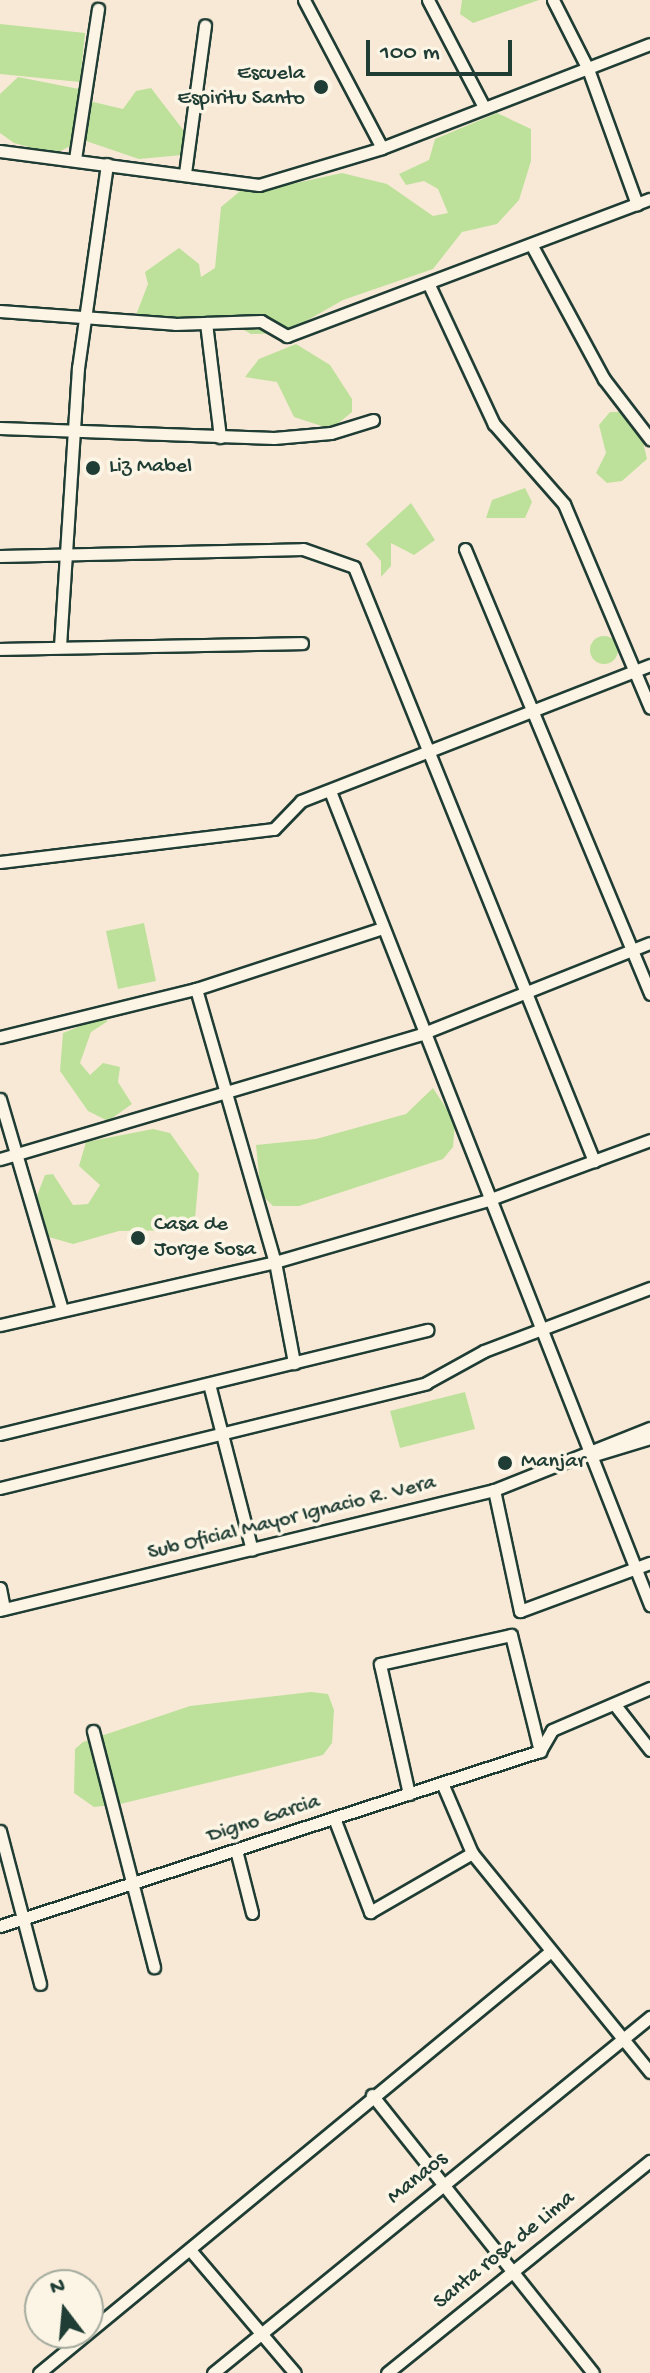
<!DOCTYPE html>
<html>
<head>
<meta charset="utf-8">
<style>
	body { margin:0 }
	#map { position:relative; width:650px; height:2373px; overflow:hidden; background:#f8e9d6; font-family:"Gochi Hand",sans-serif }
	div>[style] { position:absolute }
	.green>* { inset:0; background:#bde19b }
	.round { border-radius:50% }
	.roads { filter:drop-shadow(2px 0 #1f3d34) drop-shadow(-2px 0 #1f3d34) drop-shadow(0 2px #1f3d34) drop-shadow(0 -2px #1f3d34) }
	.minor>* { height:11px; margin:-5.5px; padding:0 5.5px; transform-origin:5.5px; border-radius:5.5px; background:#fcf5e5 }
	.dots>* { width:22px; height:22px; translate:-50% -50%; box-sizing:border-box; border:4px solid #fcf5e5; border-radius:50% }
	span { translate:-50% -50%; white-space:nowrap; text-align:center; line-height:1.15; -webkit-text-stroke:7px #fcf5e5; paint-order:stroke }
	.poi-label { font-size:22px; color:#1f3d34 }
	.right { translate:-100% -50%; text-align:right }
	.left { translate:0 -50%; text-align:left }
	.street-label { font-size:22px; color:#1f3d34 }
	.north { position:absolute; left:24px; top:2269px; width:80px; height:80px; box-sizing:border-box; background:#fcf5e5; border:2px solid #a4ab9e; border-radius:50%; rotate:344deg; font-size:22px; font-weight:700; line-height:32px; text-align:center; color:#1f3d34 }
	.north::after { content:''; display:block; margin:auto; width:28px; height:36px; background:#1f3d34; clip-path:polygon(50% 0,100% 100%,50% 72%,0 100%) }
	.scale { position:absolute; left:366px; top:40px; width:146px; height:36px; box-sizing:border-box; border:4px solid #1f3d34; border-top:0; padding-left:10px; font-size:24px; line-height:28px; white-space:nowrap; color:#1f3d34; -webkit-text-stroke:6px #fcf5e5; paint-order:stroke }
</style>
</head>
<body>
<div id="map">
	<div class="green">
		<i style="clip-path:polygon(462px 0,539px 0,473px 23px,460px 14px)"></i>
		<i style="clip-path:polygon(0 24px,85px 33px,80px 82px,0 74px)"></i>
		<i style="clip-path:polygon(18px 77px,79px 89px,81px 122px,89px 101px,123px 109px,136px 91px,151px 88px,184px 131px,182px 155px,139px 159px,83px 140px,54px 154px,14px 143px,0 133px,0 94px)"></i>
		<i style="clip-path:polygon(497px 113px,531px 129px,531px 161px,519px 200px,497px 224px,462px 232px,433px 269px,343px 300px,285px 333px,251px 334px,227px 320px,136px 315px,148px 284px,145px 272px,179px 248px,199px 264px,201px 277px,215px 268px,221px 207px,245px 187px,260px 191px,342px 173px,387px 184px,433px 216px,448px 213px,438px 189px,424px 181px,406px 185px,399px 174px,429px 160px,435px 139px)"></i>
		<i style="clip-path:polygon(296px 344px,330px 365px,352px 399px,352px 412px,331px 429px,294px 417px,277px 382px,245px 377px,259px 359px)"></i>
		<i style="clip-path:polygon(610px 412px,628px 412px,639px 425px,647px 459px,622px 481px,607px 483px,596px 473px,606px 453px,599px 425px)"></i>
		<i style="clip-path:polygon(525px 488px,532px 502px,525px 518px,486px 518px,492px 500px)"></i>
		<i style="clip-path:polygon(411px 503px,435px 540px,414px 555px,391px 543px,391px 566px,381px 577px,381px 561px,366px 544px)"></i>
		<i class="round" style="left:590px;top:636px;width:28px;height:28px"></i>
		<i style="clip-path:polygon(144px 923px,156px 981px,118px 989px,106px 931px)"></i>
		<i style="clip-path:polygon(100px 1018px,108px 1021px,91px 1032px,80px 1063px,90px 1075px,103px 1063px,120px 1067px,118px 1082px,132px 1104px,108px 1121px,88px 1111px,60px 1071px,63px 1033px)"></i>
		<i style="clip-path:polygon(433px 1088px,455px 1122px,453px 1147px,443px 1159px,299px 1206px,273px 1206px,261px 1194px,256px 1145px,316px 1139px,406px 1114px)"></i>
		<i style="clip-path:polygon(153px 1129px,170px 1133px,199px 1174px,194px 1230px,119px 1231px,73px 1244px,49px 1237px,37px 1196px,45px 1175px,53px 1174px,73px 1205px,88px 1204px,100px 1185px,79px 1166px,86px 1142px)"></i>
		<i style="clip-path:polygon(465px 1392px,475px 1429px,400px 1448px,390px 1411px)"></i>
		<i style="clip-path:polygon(311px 1692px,328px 1694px,334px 1710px,332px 1743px,323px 1755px,120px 1804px,94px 1807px,74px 1793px,75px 1749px,83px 1742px,190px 1706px)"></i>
	</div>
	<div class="roads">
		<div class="minor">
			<i style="left:304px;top:0;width:167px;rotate:62.2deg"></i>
			<i style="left:428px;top:0;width:121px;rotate:62.4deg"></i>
			<i style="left:553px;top:0;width:77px;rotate:63.1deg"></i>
			<i style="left:588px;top:69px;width:144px;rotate:70.1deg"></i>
			<i style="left:0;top:151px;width:261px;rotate:7.5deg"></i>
			<i style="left:259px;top:185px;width:128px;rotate:-16.7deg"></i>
			<i style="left:382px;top:148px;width:287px;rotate:-21.2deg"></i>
			<i style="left:75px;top:159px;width:152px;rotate:-81.3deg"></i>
			<i style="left:185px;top:173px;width:149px;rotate:-82.3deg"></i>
			<i style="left:532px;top:246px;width:151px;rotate:61.6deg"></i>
			<i style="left:604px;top:379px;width:76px;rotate:52.5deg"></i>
			<i style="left:430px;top:287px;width:151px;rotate:65deg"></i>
			<i style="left:494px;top:424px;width:106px;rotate:48.8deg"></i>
			<i style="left:564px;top:504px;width:221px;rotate:67.1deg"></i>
			<i style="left:0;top:311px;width:175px;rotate:4.2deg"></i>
			<i style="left:175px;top:324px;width:86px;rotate:-2deg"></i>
			<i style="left:261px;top:321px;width:30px;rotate:30deg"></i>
			<i style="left:287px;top:336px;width:388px;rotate:-20.7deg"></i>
			<i style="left:206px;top:323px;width:115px;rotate:83deg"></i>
			<i style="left:0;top:428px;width:274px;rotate:2.1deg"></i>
			<i style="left:274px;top:438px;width:57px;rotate:-5deg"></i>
			<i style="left:331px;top:433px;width:44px;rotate:-17.2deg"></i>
			<i style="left:465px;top:549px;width:482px;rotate:67.4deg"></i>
			<i style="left:0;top:556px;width:303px;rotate:-1.3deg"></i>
			<i style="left:303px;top:549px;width:54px;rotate:19.4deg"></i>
			<i style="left:354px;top:567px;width:641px;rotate:68deg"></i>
			<i style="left:60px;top:646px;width:279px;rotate:-86.3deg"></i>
			<i style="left:78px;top:368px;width:206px;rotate:-81.9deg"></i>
			<i style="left:0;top:649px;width:302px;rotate:-1.1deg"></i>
			<i style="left:330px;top:791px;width:875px;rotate:68.54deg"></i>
			<i style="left:0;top:862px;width:276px;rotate:-6.9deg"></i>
			<i style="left:274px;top:829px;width:39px;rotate:-46deg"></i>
			<i style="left:301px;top:801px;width:375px;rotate:-21.3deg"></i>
			<i style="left:196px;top:989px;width:284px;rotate:73.9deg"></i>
			<i style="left:275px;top:1262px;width:103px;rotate:79.3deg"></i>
			<i style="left:0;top:1037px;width:202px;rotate:-13.8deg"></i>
			<i style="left:196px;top:989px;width:194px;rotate:-18.1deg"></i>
			<i style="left:0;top:1099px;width:219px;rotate:73.6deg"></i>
			<i style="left:0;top:1159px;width:439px;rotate:-16.5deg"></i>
			<i style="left:421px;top:1034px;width:246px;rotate:-21.7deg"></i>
			<i style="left:0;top:1325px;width:282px;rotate:-12.9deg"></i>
			<i style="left:275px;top:1262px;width:222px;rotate:-16.2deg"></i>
			<i style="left:488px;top:1200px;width:173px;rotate:-20.3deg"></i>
			<i style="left:209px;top:1384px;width:171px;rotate:75.5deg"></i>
			<i style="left:0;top:1434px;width:440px;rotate:-13.7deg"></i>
			<i style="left:591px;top:1456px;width:62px;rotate:-17deg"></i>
			<i style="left:0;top:1488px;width:439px;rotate:-13.8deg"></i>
			<i style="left:426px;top:1383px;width:66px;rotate:-28.9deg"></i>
			<i style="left:484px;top:1351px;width:178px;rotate:-20.8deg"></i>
			<i style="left:494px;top:1490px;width:124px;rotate:77.9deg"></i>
			<i style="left:520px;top:1611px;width:139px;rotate:-20.3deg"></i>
			<i style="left:0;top:1588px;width:21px;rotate:79deg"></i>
			<i style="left:0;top:1610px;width:508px;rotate:-13.65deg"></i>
			<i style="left:494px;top:1490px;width:168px;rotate:-21.7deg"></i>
			<i style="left:615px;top:1705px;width:57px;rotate:52.1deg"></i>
			<i style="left:93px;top:1731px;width:244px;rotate:75.5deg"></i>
			<i style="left:540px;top:1751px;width:24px;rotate:-60deg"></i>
			<i style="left:552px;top:1730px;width:107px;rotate:-23.2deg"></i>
			<i style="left:442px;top:1783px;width:76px;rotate:66.8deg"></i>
			<i style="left:472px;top:1853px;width:282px;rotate:50.9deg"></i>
			<i style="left:409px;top:1794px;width:133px;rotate:-102.6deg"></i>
			<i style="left:380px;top:1664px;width:134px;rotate:-12.5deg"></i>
			<i style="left:511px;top:1635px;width:120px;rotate:76deg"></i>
			<i style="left:334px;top:1818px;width:101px;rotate:69deg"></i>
			<i style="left:370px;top:1912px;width:118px;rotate:-30deg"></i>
			<i style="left:0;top:1831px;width:158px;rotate:75.3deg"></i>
			<i style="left:236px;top:1850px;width:65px;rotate:75.7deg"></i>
			<i style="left:0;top:1926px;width:568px;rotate:-17.96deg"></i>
			<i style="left:372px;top:2095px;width:355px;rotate:51.5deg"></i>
			<i style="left:191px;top:2251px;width:160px;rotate:49.6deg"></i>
			<i style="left:39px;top:2373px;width:663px;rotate:-39.5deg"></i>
			<i style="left:213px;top:2373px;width:564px;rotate:-39.17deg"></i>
			<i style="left:387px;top:2373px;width:338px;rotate:-38.9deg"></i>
		</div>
	</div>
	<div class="dots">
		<i style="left:321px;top:87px;background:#1f3d34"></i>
		<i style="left:93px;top:468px;background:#1f3d34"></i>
		<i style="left:138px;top:1238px;background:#1f3d34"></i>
		<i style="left:505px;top:1463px;background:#1f3d34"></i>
	</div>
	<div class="poi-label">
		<span class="right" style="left:305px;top:87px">Escuela<br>Espiritu Santo</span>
		<span class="left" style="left:109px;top:468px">Liz Mabel</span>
		<span class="left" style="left:154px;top:1238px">Casa de<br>Jorge Sosa</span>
		<span class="left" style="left:521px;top:1463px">Manjar</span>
	</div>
	<div class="street-label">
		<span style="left:292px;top:1519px;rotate:-14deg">Sub Oficial Mayor Ignacio R. Vera</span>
		<span style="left:264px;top:1820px;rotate:-18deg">Digno Garcia</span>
		<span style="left:418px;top:2179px;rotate:-39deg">Manaos</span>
		<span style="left:505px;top:2251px;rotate:-39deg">Santa rosa de Lima</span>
	</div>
	<div class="north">N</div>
	<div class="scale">100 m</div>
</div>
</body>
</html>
